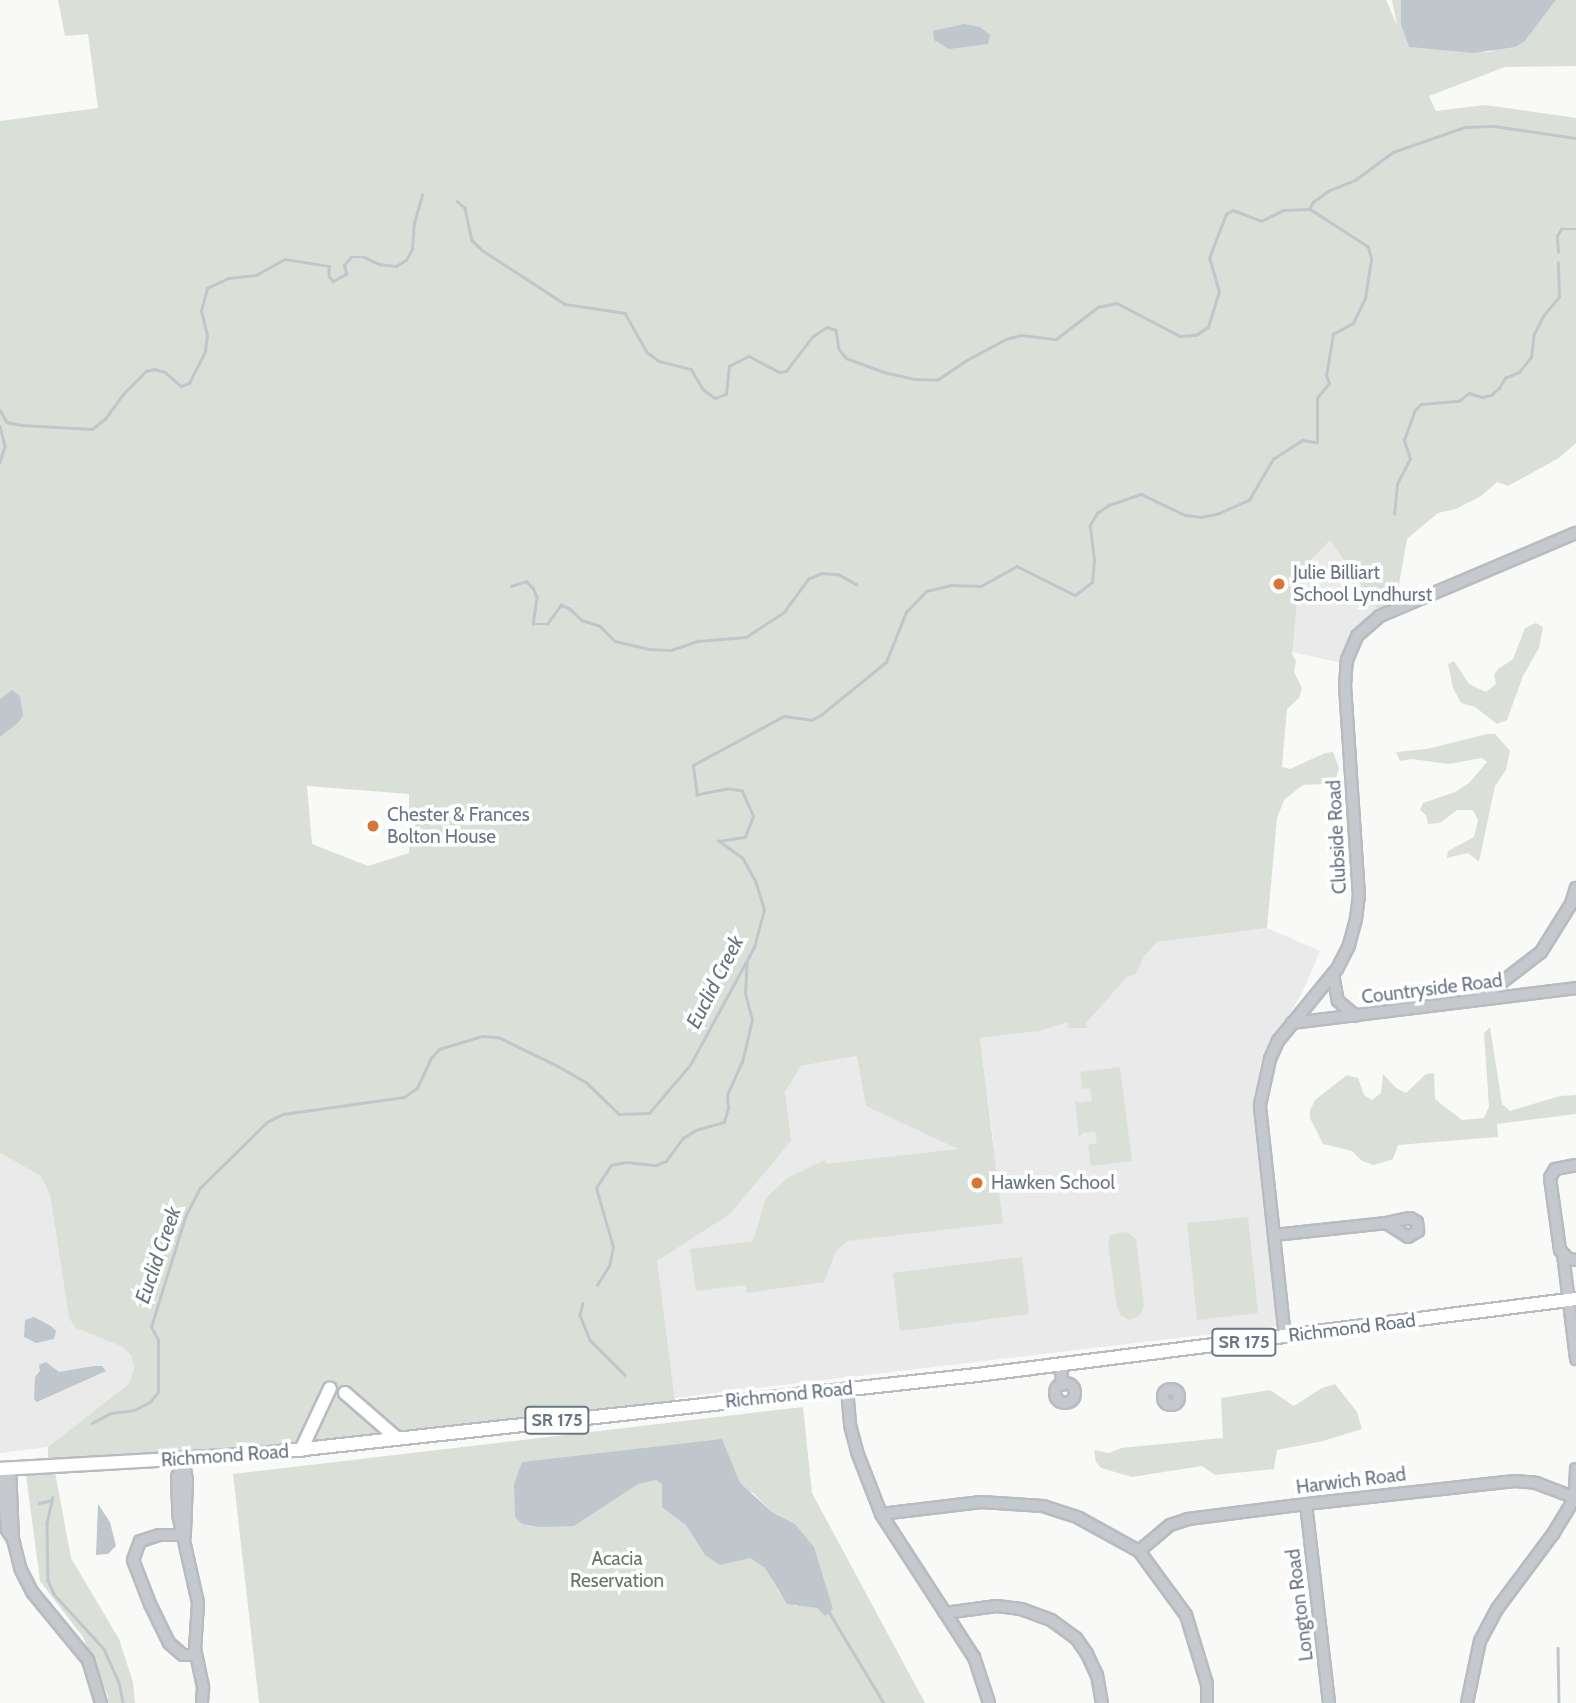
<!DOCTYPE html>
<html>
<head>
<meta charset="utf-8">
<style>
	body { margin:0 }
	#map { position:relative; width:1576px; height:1703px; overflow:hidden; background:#f9f9f7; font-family:Cabin,sans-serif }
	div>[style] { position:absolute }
	.built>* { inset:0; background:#eaeaea }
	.green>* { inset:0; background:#dae0d8 }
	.water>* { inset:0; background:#bfc7cc }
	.stream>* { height:2.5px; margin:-1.25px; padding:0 1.25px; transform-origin:1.25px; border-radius:1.25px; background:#bfc7cc }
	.roads { filter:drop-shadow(2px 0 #b8bbc0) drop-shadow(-2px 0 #b8bbc0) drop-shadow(0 2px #b8bbc0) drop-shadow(0 -2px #b8bbc0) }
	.minor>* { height:10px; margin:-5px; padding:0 5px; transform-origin:5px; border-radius:5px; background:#c5c8cc }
	.minor>.ring { margin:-5px; padding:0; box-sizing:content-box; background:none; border:10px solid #c5c8cc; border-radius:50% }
	.major>* { height:12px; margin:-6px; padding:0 6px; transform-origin:6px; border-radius:6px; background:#fff }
	.dots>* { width:19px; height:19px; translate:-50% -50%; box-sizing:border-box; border:4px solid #fff; border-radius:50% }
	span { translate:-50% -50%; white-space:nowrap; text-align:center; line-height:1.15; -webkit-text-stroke:7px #fff; paint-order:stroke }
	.shield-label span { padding:2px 5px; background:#fff; border:2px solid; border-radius:5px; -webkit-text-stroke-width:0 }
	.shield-label { font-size:18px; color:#6a7586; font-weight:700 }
	.poi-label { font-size:19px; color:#6a7586 }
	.left { translate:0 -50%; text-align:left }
	.street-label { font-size:19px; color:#6a7586 }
	.park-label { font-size:19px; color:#657864 }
	.water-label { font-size:21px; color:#667681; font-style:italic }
</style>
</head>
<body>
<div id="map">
	<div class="built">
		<i style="clip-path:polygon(1290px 480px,1379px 611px,1355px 630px,1342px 663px,1292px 652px,1255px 680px)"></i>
		<i style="clip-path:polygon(1267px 928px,1320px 951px,1302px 993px,1261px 1062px,1256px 1093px,1278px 1326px,675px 1398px,650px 1216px,771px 1114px,801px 1066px,857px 1056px,994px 1146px,980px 1038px,1040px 1031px,1125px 946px)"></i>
		<i style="clip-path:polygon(0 1153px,41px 1176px,50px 1195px,69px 1318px,121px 1346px,131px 1355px,134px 1368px,131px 1383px,48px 1447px,0 1453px)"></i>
	</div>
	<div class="green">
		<i style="clip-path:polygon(evenodd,58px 0,1386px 0,1397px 25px,1392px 0,1401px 0,1401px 25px,1409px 47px,1489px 52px,1525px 41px,1556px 0,1576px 0,1576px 66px,1505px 67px,1429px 96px,1436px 111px,1485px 105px,1576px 118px,1576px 443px,1559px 458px,1508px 486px,1497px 482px,1481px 496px,1456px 509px,1438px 513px,1407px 539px,1397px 595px,1379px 611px,1330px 540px,1300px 571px,1292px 654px,1296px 661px,1294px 672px,1302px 688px,1299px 698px,1287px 709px,1282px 767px,1290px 769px,1325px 753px,1333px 752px,1339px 768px,1336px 778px,1323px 784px,1303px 785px,1284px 800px,1277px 818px,1267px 928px,1157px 942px,1145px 955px,1135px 975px,1128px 976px,1086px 1023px,1088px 1028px,1069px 1028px,1067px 1022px,1040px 1031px,980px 1038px,1003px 1223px,847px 1241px,836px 1251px,824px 1282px,747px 1293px,746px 1285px,696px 1291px,690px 1249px,753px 1241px,766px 1198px,787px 1178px,825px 1160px,826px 1164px,958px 1149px,866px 1106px,857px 1056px,801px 1066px,785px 1092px,791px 1141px,730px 1214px,657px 1261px,676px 1407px,414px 1436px,54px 1466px,71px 1558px,119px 1639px,133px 1682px,135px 1703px,108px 1703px,108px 1696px,83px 1637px,40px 1581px,25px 1467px,48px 1466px,48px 1447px,130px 1383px,134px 1368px,131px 1355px,121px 1346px,76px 1328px,69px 1318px,50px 1195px,41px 1176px,0 1153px,0 121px,98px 108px,88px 34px,65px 36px,58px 0,307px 786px,409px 794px,409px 853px,368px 866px,312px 844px,307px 786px)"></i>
		<i style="clip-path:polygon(1536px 623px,1543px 627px,1539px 648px,1523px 676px,1507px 720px,1497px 724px,1475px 707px,1461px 703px,1453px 688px,1448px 664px,1454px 661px,1469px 684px,1486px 692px,1496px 684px,1494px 675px,1498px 669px,1513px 659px,1525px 628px)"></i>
		<i style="clip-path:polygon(1487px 734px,1495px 734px,1510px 751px,1506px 770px,1495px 786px,1479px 862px,1468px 853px,1447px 858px,1448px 851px,1474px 837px,1478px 820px,1473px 810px,1457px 810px,1440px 823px,1428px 824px,1426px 815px,1420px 810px,1423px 803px,1455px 792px,1469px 783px,1487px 762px,1482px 758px,1448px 764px,1412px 759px,1400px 761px,1396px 752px,1427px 749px)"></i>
		<i style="clip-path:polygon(1490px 1027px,1502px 1104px,1510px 1111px,1560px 1096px,1576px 1095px,1576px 1114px,1497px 1124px,1498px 1137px,1398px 1145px,1393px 1159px,1374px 1165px,1362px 1161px,1352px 1151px,1323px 1144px,1310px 1118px,1310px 1110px,1315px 1100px,1347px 1075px,1358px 1078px,1364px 1095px,1372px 1100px,1381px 1093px,1383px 1074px,1396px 1088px,1406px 1093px,1426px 1074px,1434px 1073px,1435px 1099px,1441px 1104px,1462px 1120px,1484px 1118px,1489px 1107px,1484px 1033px)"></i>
		<i style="clip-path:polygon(1120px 1067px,1132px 1161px,1091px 1166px,1088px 1145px,1097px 1143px,1095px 1131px,1083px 1133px,1079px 1137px,1075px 1100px,1079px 1103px,1092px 1101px,1090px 1088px,1082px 1089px,1080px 1072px)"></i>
		<i style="clip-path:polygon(1248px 1217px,1258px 1313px,1197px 1320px,1187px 1223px)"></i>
		<i style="clip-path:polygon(1122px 1232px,1129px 1233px,1136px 1239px,1144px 1306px,1140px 1315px,1129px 1320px,1121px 1315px,1117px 1307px,1108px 1243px,1110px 1235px)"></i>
		<i style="clip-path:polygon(1022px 1257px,1029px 1314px,900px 1331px,893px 1273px)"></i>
		<i style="clip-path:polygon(1335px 1384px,1357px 1412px,1362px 1429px,1323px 1441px,1277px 1450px,1274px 1469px,1215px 1475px,1202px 1466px,1132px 1477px,1101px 1468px,1096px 1462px,1094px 1450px,1109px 1453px,1121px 1448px,1223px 1438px,1221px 1398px,1270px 1390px,1294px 1406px,1322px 1388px)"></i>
		<i style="clip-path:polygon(evenodd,803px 1407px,812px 1493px,925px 1703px,259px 1703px,233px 1474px,803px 1407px,751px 1491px,772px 1512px,795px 1524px,825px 1615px,817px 1608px,804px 1604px,795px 1606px,780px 1594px,764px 1567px,751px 1491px)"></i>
	</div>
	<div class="water">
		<i style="clip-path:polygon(1401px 0,1556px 0,1525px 41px,1515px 47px,1474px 53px,1409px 47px,1401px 25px)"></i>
		<i style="clip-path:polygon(964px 24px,980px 27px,990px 35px,988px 44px,949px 49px,934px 40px,933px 31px)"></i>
		<i style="clip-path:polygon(12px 690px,20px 696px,23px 715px,19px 722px,0 737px,0 699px)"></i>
		<i style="clip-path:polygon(34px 1317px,51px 1326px,56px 1331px,54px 1339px,36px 1343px,24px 1337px,25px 1320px)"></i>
		<i style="clip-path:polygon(46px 1362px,59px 1372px,94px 1366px,102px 1366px,106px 1371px,37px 1402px,34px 1399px,35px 1377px,40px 1371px,39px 1365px)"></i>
		<i style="clip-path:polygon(722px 1439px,740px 1483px,772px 1512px,795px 1524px,814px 1547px,833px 1609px,825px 1616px,817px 1608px,787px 1604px,764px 1567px,750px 1558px,720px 1565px,705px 1555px,686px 1525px,662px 1507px,662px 1484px,656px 1480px,638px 1484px,574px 1526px,540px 1527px,522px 1524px,515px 1517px,514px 1484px,522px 1462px)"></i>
		<i style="clip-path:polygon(98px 1504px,110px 1522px,116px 1546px,108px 1554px,96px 1555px)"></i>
	</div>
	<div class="stream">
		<i style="left:457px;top:201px;width:11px;rotate:41deg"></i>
		<i style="left:465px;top:208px;width:33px;rotate:78deg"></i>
		<i style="left:472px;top:240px;width:14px;rotate:45deg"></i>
		<i style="left:482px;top:250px;width:99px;rotate:33deg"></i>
		<i style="left:565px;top:304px;width:61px;rotate:8.5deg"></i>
		<i style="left:625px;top:313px;width:45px;rotate:60.6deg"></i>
		<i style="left:647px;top:352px;width:15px;rotate:37deg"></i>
		<i style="left:659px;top:361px;width:33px;rotate:14deg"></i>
		<i style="left:691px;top:369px;width:23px;rotate:59deg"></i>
		<i style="left:703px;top:389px;width:15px;rotate:37deg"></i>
		<i style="left:715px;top:398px;width:12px;rotate:-20deg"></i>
		<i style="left:726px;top:394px;width:28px;rotate:-84deg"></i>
		<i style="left:729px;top:366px;width:22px;rotate:-27deg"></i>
		<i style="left:749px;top:356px;width:34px;rotate:28deg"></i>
		<i style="left:779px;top:372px;width:7px;rotate:-8deg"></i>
		<i style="left:786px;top:371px;width:44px;rotate:-52.4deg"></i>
		<i style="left:813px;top:336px;width:17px;rotate:-33deg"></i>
		<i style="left:827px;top:327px;width:9px;rotate:18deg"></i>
		<i style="left:836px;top:330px;width:19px;rotate:81deg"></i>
		<i style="left:839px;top:349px;width:11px;rotate:52deg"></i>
		<i style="left:846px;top:358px;width:40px;rotate:20.2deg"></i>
		<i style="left:884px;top:372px;width:31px;rotate:13deg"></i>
		<i style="left:914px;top:379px;width:23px;rotate:2deg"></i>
		<i style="left:937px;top:380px;width:34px;rotate:-34deg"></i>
		<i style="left:965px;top:361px;width:47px;rotate:-28.2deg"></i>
		<i style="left:1006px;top:339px;width:16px;rotate:-15deg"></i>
		<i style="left:1021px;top:335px;width:35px;rotate:7deg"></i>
		<i style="left:1056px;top:339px;width:53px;rotate:-37.3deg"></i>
		<i style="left:1098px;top:307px;width:19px;rotate:-12deg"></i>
		<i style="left:1117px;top:303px;width:71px;rotate:27.6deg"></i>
		<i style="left:1180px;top:336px;width:16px;rotate:-4deg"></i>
		<i style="left:1196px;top:335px;width:14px;rotate:-34deg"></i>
		<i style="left:1208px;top:327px;width:37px;rotate:-73deg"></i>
		<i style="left:1219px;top:292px;width:35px;rotate:-106deg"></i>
		<i style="left:1209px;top:258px;width:47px;rotate:-68.9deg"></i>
		<i style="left:1226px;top:214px;width:8px;rotate:-30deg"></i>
		<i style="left:1233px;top:210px;width:30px;rotate:21deg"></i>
		<i style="left:1261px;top:221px;width:25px;rotate:-26deg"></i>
		<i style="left:1284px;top:210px;width:25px;rotate:-2deg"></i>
		<i style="left:1558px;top:252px;width:16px;rotate:-94deg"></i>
		<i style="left:1557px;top:236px;width:8px;rotate:-60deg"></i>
		<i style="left:1561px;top:229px;width:15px"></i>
		<i style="left:0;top:410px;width:14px;rotate:60deg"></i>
		<i style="left:7px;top:422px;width:14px;rotate:12deg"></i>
		<i style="left:21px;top:425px;width:71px;rotate:3.2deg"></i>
		<i style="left:92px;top:429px;width:16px;rotate:-38deg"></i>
		<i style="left:105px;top:419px;width:31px;rotate:-54deg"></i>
		<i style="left:123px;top:394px;width:33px;rotate:-45deg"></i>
		<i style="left:146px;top:371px;width:8px;rotate:-14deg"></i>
		<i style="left:154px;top:369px;width:11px;rotate:15deg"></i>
		<i style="left:165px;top:372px;width:21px;rotate:41deg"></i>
		<i style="left:181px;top:386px;width:9px;rotate:-21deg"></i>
		<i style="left:189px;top:383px;width:36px;rotate:-63deg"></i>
		<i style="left:205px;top:351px;width:16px;rotate:-83deg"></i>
		<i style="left:207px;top:335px;width:25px;rotate:-104deg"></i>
		<i style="left:201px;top:311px;width:24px;rotate:-75deg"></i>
		<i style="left:207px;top:288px;width:23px;rotate:-25deg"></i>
		<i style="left:228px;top:278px;width:28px;rotate:-6deg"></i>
		<i style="left:256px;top:275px;width:33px;rotate:-29deg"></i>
		<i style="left:285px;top:259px;width:45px;rotate:9deg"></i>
		<i style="left:329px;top:266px;width:10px;rotate:90deg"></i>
		<i style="left:329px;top:276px;width:6px;rotate:51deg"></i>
		<i style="left:333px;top:281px;width:15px;rotate:-28deg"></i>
		<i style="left:346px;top:274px;width:9px;rotate:-103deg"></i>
		<i style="left:344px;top:265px;width:11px;rotate:-49deg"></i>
		<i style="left:351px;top:257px;width:13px"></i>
		<i style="left:364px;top:257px;width:17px;rotate:25deg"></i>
		<i style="left:379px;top:264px;width:17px;rotate:7deg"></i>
		<i style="left:396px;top:266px;width:12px;rotate:-31deg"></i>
		<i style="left:406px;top:260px;width:13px;rotate:-61deg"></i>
		<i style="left:412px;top:249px;width:26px;rotate:-86deg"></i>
		<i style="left:414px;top:223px;width:29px;rotate:-74deg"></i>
		<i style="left:0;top:426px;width:21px;rotate:76deg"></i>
		<i style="left:5px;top:446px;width:17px;rotate:107deg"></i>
		<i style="left:1394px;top:514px;width:30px;rotate:-84deg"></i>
		<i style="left:1397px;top:484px;width:28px;rotate:-63deg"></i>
		<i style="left:1410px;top:459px;width:20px;rotate:-108deg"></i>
		<i style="left:1404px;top:440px;width:32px;rotate:-70deg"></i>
		<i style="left:1415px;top:410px;width:8px;rotate:-45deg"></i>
		<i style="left:1421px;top:404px;width:38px;rotate:-5deg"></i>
		<i style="left:1459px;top:401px;width:13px;rotate:-39deg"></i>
		<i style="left:1469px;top:393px;width:14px;rotate:17deg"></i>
		<i style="left:1482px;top:397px;width:9px;rotate:-13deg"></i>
		<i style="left:1491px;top:395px;width:11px;rotate:-41deg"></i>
		<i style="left:1499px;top:388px;width:12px;rotate:-59deg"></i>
		<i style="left:1505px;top:378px;width:15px;rotate:-23deg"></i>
		<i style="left:1519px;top:372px;width:19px;rotate:-51deg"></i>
		<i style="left:1531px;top:357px;width:23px;rotate:-83deg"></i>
		<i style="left:1534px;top:334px;width:20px;rotate:-63deg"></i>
		<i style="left:1543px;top:316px;width:25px;rotate:-50deg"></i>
		<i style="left:1559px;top:297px;width:34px;rotate:-92deg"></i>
		<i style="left:511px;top:586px;width:16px;rotate:-18deg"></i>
		<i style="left:526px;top:581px;width:10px;rotate:45deg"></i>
		<i style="left:533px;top:588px;width:10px;rotate:66deg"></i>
		<i style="left:537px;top:597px;width:27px;rotate:98deg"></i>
		<i style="left:533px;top:624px;width:14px"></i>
		<i style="left:547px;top:624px;width:24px;rotate:-54deg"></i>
		<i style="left:561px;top:605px;width:9px;rotate:21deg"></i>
		<i style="left:569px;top:608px;width:18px;rotate:43deg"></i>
		<i style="left:582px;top:620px;width:19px;rotate:18deg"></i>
		<i style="left:600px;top:626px;width:21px;rotate:45deg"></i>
		<i style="left:615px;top:641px;width:36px;rotate:13deg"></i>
		<i style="left:650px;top:649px;width:21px;rotate:3deg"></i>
		<i style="left:671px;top:650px;width:28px;rotate:-19deg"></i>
		<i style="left:697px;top:641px;width:49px;rotate:-4.7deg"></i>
		<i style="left:746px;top:637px;width:45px;rotate:-33.3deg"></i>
		<i style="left:784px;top:612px;width:41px;rotate:-54deg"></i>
		<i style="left:808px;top:579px;width:15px;rotate:-23deg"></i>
		<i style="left:822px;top:573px;width:16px;rotate:4deg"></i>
		<i style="left:838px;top:574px;width:21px;rotate:29deg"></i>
		<i style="left:597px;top:1285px;width:22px;rotate:-58deg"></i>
		<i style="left:609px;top:1266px;width:19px;rotate:-78deg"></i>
		<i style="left:613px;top:1247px;width:61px;rotate:-106.1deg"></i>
		<i style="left:596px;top:1188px;width:27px;rotate:-57deg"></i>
		<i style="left:611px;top:1165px;width:15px;rotate:-11deg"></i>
		<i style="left:626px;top:1162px;width:30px;rotate:6deg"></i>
		<i style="left:656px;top:1165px;width:11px;rotate:-22deg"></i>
		<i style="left:666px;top:1161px;width:29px;rotate:-54deg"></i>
		<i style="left:683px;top:1138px;width:15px;rotate:-32deg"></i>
		<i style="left:696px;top:1130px;width:29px;rotate:-16deg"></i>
		<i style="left:724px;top:1122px;width:15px;rotate:-74deg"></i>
		<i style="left:728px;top:1108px;width:13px;rotate:-94deg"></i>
		<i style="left:727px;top:1095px;width:36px;rotate:-66deg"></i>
		<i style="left:742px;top:1062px;width:43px;rotate:-76.6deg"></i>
		<i style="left:752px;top:1020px;width:27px;rotate:-105deg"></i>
		<i style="left:745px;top:994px;width:33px;rotate:-87deg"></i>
		<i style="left:583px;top:1303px;width:12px;rotate:104deg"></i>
		<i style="left:580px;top:1315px;width:27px;rotate:68deg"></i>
		<i style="left:590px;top:1340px;width:49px;rotate:45deg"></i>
		<i style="left:92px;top:1423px;width:21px;rotate:-28deg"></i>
		<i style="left:111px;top:1413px;width:23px;rotate:-7deg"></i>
		<i style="left:134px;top:1410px;width:18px;rotate:-27deg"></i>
		<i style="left:150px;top:1402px;width:13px;rotate:-51deg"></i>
		<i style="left:158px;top:1392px;width:52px;rotate:-90deg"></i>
		<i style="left:158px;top:1340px;width:15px;rotate:-118deg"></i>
		<i style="left:151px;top:1327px;width:115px;rotate:-72.8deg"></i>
		<i style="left:185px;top:1217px;width:33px;rotate:-63deg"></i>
		<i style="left:200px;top:1188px;width:94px;rotate:-44.6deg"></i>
		<i style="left:267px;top:1122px;width:18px;rotate:-27deg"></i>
		<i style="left:283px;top:1114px;width:122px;rotate:-8deg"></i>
		<i style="left:404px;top:1097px;width:16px;rotate:-35deg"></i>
		<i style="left:417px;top:1088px;width:33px;rotate:-65deg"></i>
		<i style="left:431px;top:1058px;width:12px;rotate:-48deg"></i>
		<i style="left:439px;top:1049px;width:45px;rotate:-16.8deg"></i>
		<i style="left:482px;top:1036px;width:16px;rotate:4deg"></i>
		<i style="left:498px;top:1037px;width:67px;rotate:25.8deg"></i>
		<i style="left:558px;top:1066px;width:32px;rotate:30deg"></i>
		<i style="left:586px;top:1082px;width:46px;rotate:44.1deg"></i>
		<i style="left:619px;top:1114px;width:30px;rotate:-2deg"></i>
		<i style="left:649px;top:1113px;width:63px;rotate:-49.5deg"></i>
		<i style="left:690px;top:1065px;width:134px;rotate:-61.5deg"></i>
		<i style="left:754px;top:947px;width:38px;rotate:-75deg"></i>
		<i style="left:764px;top:910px;width:30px;rotate:-107deg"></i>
		<i style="left:755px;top:881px;width:26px;rotate:-119deg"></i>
		<i style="left:742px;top:858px;width:29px;rotate:-144deg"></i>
		<i style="left:719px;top:841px;width:26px;rotate:-9deg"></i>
		<i style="left:745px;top:837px;width:22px;rotate:-69deg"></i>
		<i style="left:753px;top:816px;width:27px;rotate:-114deg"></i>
		<i style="left:742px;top:791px;width:15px;rotate:-172deg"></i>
		<i style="left:727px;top:789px;width:31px;rotate:169deg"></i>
		<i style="left:697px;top:795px;width:30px;rotate:-98deg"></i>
		<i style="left:693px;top:765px;width:103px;rotate:-28.3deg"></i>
		<i style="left:784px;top:716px;width:27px;rotate:8deg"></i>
		<i style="left:811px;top:720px;width:11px;rotate:-27deg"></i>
		<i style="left:821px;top:715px;width:84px;rotate:-39.2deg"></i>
		<i style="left:886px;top:662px;width:54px;rotate:-68.2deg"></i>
		<i style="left:906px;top:612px;width:29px;rotate:-46deg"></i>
		<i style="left:926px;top:591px;width:26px;rotate:-13deg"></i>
		<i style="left:951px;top:585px;width:30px;rotate:2deg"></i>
		<i style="left:981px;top:586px;width:41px;rotate:-29.1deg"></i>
		<i style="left:1017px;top:566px;width:65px;rotate:26.6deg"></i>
		<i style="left:1075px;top:595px;width:21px;rotate:-37deg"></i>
		<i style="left:1092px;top:582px;width:22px;rotate:-85deg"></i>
		<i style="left:1094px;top:560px;width:35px;rotate:-97deg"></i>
		<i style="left:1090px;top:525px;width:14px;rotate:-60deg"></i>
		<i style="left:1097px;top:513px;width:14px;rotate:-34deg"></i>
		<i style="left:1109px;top:505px;width:34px;rotate:-19deg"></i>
		<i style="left:1141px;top:494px;width:49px;rotate:25.5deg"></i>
		<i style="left:1185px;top:515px;width:16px;rotate:7deg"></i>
		<i style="left:1201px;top:517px;width:16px;rotate:-11deg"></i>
		<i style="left:1217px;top:514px;width:35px;rotate:-24deg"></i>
		<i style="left:1249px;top:500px;width:48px;rotate:-59.7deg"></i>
		<i style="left:1273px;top:459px;width:35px;rotate:-33deg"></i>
		<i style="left:1302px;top:440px;width:15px;rotate:8deg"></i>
		<i style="left:1317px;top:442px;width:44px;rotate:-90deg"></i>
		<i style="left:1317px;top:398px;width:19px;rotate:-51deg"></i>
		<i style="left:1329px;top:383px;width:8px;rotate:-113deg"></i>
		<i style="left:1326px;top:376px;width:43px;rotate:-80.5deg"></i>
		<i style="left:1333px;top:334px;width:23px;rotate:-29deg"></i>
		<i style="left:1353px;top:323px;width:28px;rotate:-64deg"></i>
		<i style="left:1365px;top:298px;width:39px;rotate:-81deg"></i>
		<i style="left:1371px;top:259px;width:12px;rotate:-104deg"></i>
		<i style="left:1368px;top:247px;width:70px;rotate:-147.2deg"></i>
		<i style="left:1309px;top:209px;width:8px;rotate:-60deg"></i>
		<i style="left:1313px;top:202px;width:19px;rotate:-36deg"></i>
		<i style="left:1328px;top:191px;width:29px;rotate:-22deg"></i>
		<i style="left:1355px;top:180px;width:47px;rotate:-36.4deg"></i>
		<i style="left:1393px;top:152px;width:76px;rotate:-19.1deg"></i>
		<i style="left:1465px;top:127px;width:29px;rotate:-2deg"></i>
		<i style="left:1494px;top:126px;width:83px;rotate:8.3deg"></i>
		<i style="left:53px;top:1497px;width:27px;rotate:103deg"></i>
		<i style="left:47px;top:1523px;width:57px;rotate:89deg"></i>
		<i style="left:48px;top:1580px;width:15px;rotate:67deg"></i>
		<i style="left:54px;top:1594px;width:74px;rotate:47.7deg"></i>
		<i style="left:104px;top:1649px;width:36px;rotate:66deg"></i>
		<i style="left:119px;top:1682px;width:21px;rotate:79deg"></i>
		<i style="left:39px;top:1503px;width:13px;rotate:-13deg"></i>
		<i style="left:829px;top:1612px;width:106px;rotate:58.9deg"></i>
		<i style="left:1558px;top:1648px;width:55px;rotate:89deg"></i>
	</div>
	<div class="roads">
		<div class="minor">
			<i style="left:1333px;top:974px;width:27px;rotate:80deg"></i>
			<i style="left:1338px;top:1001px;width:23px;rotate:40deg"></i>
			<i style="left:1480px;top:999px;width:77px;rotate:-37.6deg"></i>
			<i style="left:1541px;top:952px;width:57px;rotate:-58deg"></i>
			<i style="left:1571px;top:904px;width:17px;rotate:-73deg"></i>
			<i style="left:1292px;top:1023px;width:286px;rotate:-7deg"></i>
			<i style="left:1576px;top:1165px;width:21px;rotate:169deg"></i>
			<i style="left:1555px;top:1169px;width:10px;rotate:119deg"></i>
			<i style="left:1550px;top:1178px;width:73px;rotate:82.1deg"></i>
			<i style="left:1560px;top:1250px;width:12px;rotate:48deg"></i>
			<i style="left:1568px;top:1259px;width:8px;rotate:7deg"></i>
			<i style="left:1274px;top:1235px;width:113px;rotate:-6.1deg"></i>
			<i style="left:1386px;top:1223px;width:26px;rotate:32deg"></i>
			<i style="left:1408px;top:1237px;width:12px;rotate:-31deg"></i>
			<i style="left:1418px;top:1231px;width:9px;rotate:-96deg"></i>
			<i style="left:1417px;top:1222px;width:8px;rotate:-150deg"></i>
			<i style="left:1410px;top:1218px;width:25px;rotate:168deg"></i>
			<i style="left:1563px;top:1254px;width:106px;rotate:82.9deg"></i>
			<i style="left:1285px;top:1337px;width:233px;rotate:-96.2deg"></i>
			<i style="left:1260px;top:1105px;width:47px;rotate:-77.7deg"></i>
			<i style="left:1270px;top:1059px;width:20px;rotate:-66deg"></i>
			<i style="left:1278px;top:1041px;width:93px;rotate:-50.7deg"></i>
			<i style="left:1337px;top:969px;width:27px;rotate:-63deg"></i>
			<i style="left:1349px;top:945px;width:27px;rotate:-75deg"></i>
			<i style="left:1356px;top:919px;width:23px;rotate:-83deg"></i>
			<i style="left:1359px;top:896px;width:210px;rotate:-93.8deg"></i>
			<i style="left:1345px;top:686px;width:26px;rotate:-86deg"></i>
			<i style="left:1347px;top:660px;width:26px;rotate:-67deg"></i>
			<i style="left:1357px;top:636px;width:30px;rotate:-41deg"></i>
			<i style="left:1380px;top:616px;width:213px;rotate:-23deg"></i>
			<i style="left:1061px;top:1365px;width:20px;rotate:87deg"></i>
			<i class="ring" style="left:1055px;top:1383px;width:10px;height:10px"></i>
			<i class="ring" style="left:1163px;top:1389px;width:6px;height:6px"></i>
			<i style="left:847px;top:1389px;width:36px;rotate:85deg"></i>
			<i style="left:850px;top:1425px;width:28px;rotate:75deg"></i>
			<i style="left:857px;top:1452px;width:66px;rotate:68.8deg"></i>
			<i style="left:881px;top:1514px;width:171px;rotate:57deg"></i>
			<i style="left:974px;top:1657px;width:48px;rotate:71.9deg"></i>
			<i style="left:184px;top:1460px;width:18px;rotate:112deg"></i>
			<i style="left:177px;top:1477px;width:37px;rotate:88deg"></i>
			<i style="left:178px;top:1514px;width:91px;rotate:77.3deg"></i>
			<i style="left:198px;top:1603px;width:46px;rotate:93.7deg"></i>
			<i style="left:195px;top:1649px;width:40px;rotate:78deg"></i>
			<i style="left:203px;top:1688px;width:15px;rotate:94deg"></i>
			<i style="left:184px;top:1462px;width:18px;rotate:81deg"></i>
			<i style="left:187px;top:1480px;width:51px;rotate:92.2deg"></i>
			<i style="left:1px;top:1468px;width:62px;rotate:84.5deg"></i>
			<i style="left:7px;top:1530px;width:11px;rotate:56deg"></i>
			<i style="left:13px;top:1539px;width:30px;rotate:76deg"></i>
			<i style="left:20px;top:1568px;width:28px;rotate:63deg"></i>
			<i style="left:33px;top:1593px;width:87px;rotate:50.6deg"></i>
			<i style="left:88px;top:1660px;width:45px;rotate:73.2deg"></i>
			<i style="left:10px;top:1468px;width:71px;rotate:87.6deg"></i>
			<i style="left:1575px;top:1497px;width:28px;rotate:-88deg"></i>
			<i style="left:1306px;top:1504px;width:200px;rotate:83.4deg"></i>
			<i style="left:881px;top:1514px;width:101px;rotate:-6.8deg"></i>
			<i style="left:981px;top:1502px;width:62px;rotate:3.7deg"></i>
			<i style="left:1043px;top:1506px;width:38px;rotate:18deg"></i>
			<i style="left:1079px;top:1518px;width:68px;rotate:28.8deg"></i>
			<i style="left:1139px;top:1551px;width:79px;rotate:53.7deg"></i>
			<i style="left:1186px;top:1615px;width:72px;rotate:73.1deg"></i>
			<i style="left:1207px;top:1684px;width:19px;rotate:90deg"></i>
			<i style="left:185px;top:1535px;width:26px;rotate:180deg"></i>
			<i style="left:159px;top:1535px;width:20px;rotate:162deg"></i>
			<i style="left:140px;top:1541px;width:20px;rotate:110deg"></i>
			<i style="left:133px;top:1560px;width:47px;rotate:68.9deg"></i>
			<i style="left:150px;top:1604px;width:43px;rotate:64deg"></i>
			<i style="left:169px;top:1643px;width:18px;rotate:41deg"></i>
			<i style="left:183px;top:1655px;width:13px"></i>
			<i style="left:1139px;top:1551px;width:40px;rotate:-40deg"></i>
			<i style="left:1170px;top:1525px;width:19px;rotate:-18deg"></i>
			<i style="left:1188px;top:1519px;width:119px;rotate:-7.2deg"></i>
			<i style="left:1306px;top:1504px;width:210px;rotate:-6.3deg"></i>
			<i style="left:1515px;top:1481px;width:21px;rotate:5deg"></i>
			<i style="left:1536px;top:1483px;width:43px;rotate:20.6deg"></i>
			<i style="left:945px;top:1613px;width:52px;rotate:-7.7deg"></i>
			<i style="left:997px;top:1606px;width:24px;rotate:7deg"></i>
			<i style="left:1021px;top:1609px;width:32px;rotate:20deg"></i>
			<i style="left:1051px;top:1620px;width:31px;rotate:36deg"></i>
			<i style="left:1076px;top:1638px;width:19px;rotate:55deg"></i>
			<i style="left:1087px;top:1654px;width:23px;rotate:65deg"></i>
			<i style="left:1097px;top:1675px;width:28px;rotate:80deg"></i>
			<i style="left:1467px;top:1703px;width:63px;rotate:-78.2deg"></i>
			<i style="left:1480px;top:1641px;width:36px;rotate:-62deg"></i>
			<i style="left:1497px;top:1609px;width:94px;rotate:-53.3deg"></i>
			<i style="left:1553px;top:1534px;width:44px;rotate:-58.8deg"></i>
		</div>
		<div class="major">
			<i style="left:345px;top:1393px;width:70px;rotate:41deg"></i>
			<i style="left:301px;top:1450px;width:68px;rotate:-64.9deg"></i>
			<i style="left:0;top:1469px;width:259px;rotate:-3.3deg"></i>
			<i style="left:259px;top:1454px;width:722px;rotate:-6.28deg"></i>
			<i style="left:977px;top:1375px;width:604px;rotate:-7.23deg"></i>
		</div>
	</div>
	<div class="dots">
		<i style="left:1279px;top:584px;background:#d97437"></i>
		<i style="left:373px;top:826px;background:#d97437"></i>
		<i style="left:977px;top:1183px;background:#d97437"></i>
	</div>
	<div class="shield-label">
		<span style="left:1244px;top:1342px">SR 175</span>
		<span style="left:557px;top:1420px">SR 175</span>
	</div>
	<div class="poi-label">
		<span class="left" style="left:1293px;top:584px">Julie Billiart<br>School Lyndhurst</span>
		<span class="left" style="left:387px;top:826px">Chester &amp; Frances<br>Bolton House</span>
		<span class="left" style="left:991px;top:1183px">Hawken School</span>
	</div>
	<div class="street-label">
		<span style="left:1337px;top:837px;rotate:-93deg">Clubside Road</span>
		<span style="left:1432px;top:989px;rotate:-7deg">Countryside Road</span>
		<span style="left:1352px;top:1328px;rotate:-7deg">Richmond Road</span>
		<span style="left:789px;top:1395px;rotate:-6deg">Richmond Road</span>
		<span style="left:225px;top:1456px;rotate:-4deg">Richmond Road</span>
		<span style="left:1351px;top:1481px;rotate:-7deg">Harwich Road</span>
		<span style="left:1300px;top:1605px;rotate:-97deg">Longton Road</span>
	</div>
	<div class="park-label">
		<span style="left:617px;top:1570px">Acacia<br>Reservation</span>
	</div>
	<div class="water-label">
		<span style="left:715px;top:982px;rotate:-63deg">Euclid Creek</span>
		<span style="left:158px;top:1255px;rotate:-71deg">Euclid Creek</span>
	</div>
</div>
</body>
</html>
